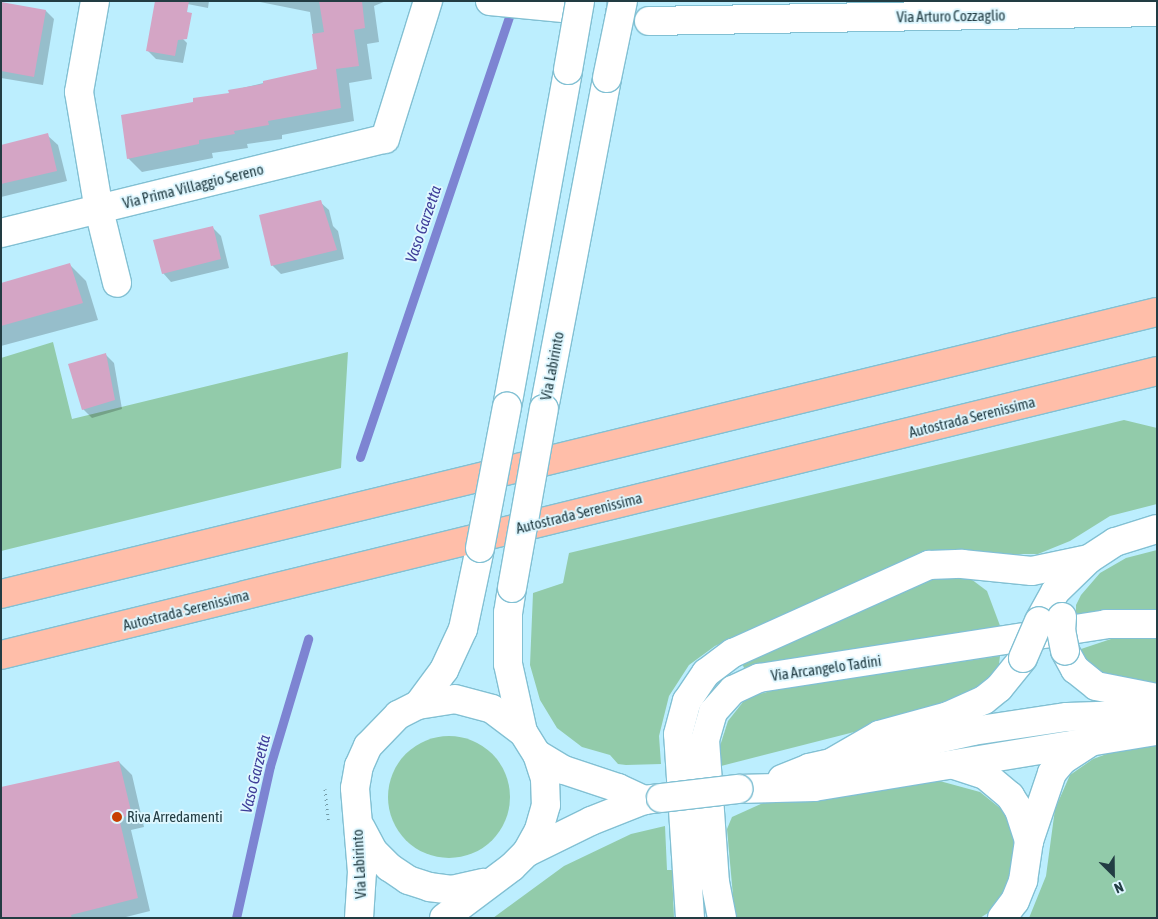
<!DOCTYPE html>
<html>
<head>
<meta charset="utf-8">
<style>
	body { margin:0 }
	#map { position:relative; width:1158px; height:919px; overflow:hidden; background:#bceefe; font-family:"Asap Condensed",sans-serif }
	div>[style] { position:absolute }
	.green>* { inset:0; background:#92cbaa }
	.round { border-radius:50% }
	.shadow>* { inset:0; background:#0003 }
	.stream>* { height:9px; margin:-4.5px; padding:0 4.5px; transform-origin:4.5px; border-radius:4.5px; background:#7d84d2 }
	.building>* { inset:0; background:#d4a5c5 }
	.minor-tunnel>* { height:28px; margin-top:-14px; transform-origin:0; background:repeating-linear-gradient(90deg,#9dcad9 0 28px,transparent 0 42px) }
	.path>* { height:3px; margin-top:-1.5px; transform-origin:0; background:repeating-linear-gradient(90deg,#739aa5 0 1px,transparent 0 5px) }
	.roads { filter:drop-shadow(1px 0 #82c0d3) drop-shadow(-1px 0 #82c0d3) drop-shadow(0 1px #82c0d3) drop-shadow(0 -1px #82c0d3) }
	.minor>* { height:28px; margin:-14px; padding:0 14px; transform-origin:14px; border-radius:14px; background:#fff }
	.tertiary>* { height:28px; margin:-14px; padding:0 14px; transform-origin:14px; border-radius:14px; background:#fff }
	.secondary>* { height:28px; margin:-14px; padding:0 14px; transform-origin:14px; border-radius:14px; background:#fff }
	.motorway>* { height:28px; margin:-14px; padding:0 14px; transform-origin:14px; border-radius:14px; background:#ffbea9 }
	.bridges { filter:drop-shadow(1px 0 #82c0d3) drop-shadow(-1px 0 #82c0d3) drop-shadow(0 1px #82c0d3) drop-shadow(0 -1px #82c0d3) }
	.minor-bridge>* { height:28px; margin:-14px; padding:0 14px; transform-origin:14px; border-radius:14px; background:#fff }
	.tertiary-bridge>* { height:28px; margin:-14px; padding:0 14px; transform-origin:14px; border-radius:14px; background:#fff }
	.secondary-bridge>* { height:28px; margin:-14px; padding:0 14px; transform-origin:14px; border-radius:14px; background:#fff }
	.dots>* { width:14px; height:14px; translate:-50% -50%; box-sizing:border-box; border:2px solid #def7ff; border-radius:50% }
	span { translate:-50% -50%; white-space:nowrap; text-align:center; line-height:1.15; -webkit-text-stroke:4px #def7ff; paint-order:stroke }
	.street-label { font-size:15px; color:#223c43 }
	.poi-label { font-size:15px; color:#223c43 }
	.left { translate:0 -50%; text-align:left }
	.water-label { font-size:16px; color:#3e3d99; font-style:italic }
	.frame { position:absolute; inset:0; border:2px solid #223c43; pointer-events:none }
	.north { position:absolute; left:1088px; top:849px; width:50px; height:50px; -webkit-text-stroke:4px #def7ff; paint-order:stroke; rotate:157deg; font-size:14px; font-weight:700; line-height:20px; text-align:center; color:#223c43 }
	.north::after { content:''; display:block; margin:auto; width:18px; height:22px; background:#223c43; clip-path:polygon(50% 0,100% 100%,50% 72%,0 100%) }
</style>
</head>
<body>
<div id="map">
	<div class="green">
		<i style="clip-path:polygon(53px 342px,72px 419px,348px 352px,341px 468px,1px 551px,1px 358px)"></i>
		<i style="clip-path:polygon(1124px 420px,1157px 428px,1157px 504px,1110px 516px,1070px 541px,1038px 554px,978px 554px,949px 549px,919px 554px,715px 646px,689px 665px,669px 696px,659px 736px,661px 764px,626px 765px,618px 764px,610px 755px,582px 747px,557px 728px,540px 700px,530px 665px,533px 593px,563px 583px,569px 553px)"></i>
		<i style="clip-path:polygon(1157px 550px,1157px 611px,1109px 611px,1076px 622px,1076px 605px,1081px 595px,1100px 573px,1126px 558px)"></i>
		<i style="clip-path:polygon(957px 575px,971px 579px,987px 591px,1002px 631px,744px 668px,742px 663px,932px 577px)"></i>
		<i style="clip-path:polygon(1117px 637px,1157px 639px,1157px 686px,1106px 677px,1084px 659px,1081px 649px)"></i>
		<i style="clip-path:polygon(1000px 656px,998px 672px,984px 687px,921px 715px,721px 766px,720px 746px,728px 721px,743px 702px,753px 696px,777px 689px)"></i>
		<i class="round" style="left:388px;top:736px;width:122px;height:122px"></i>
		<i style="clip-path:polygon(1157px 745px,1157px 918px,1029px 918px,1046px 876px,1055px 809px,1070px 775px,1093px 759px,1112px 752px)"></i>
		<i style="clip-path:polygon(936px 780px,980px 792px,1005px 812px,1017px 846px,1007px 889px,991px 911px,980px 918px,735px 918px,727px 829px,732px 817px,763px 803px)"></i>
		<i style="clip-path:polygon(665px 826px,667px 870px,672px 870px,674px 918px,493px 918px,564px 866px,631px 834px)"></i>
	</div>
	<div class="shadow">
		<i style="clip-path:polygon(172px 1px,209px 1px,208px 8px)"></i>
		<i style="clip-path:polygon(255px 1px,386px 1px,374px 6px,379px 42px,367px 44px,372px 79px,349px 83px,354px 121px,282px 135px,282px 139px,247px 144px,248px 148px,212px 153px,213px 158px,142px 172px,128px 158px,195px 103px,230px 94px,230px 91px,318px 70px,310px 12px)"></i>
		<i style="clip-path:polygon(1px 3px,46px 11px,54px 19px,43px 85px,1px 78px)"></i>
		<i style="clip-path:polygon(178px 34px,187px 43px,183px 63px,156px 59px,147px 50px)"></i>
		<i style="clip-path:polygon(47px 135px,58px 145px,67px 181px,1px 197px,1px 146px)"></i>
		<i style="clip-path:polygon(320px 202px,329px 210px,333px 226px,338px 231px,344px 259px,281px 274px,272px 265px)"></i>
		<i style="clip-path:polygon(213px 228px,221px 236px,229px 268px,171px 282px,163px 273px)"></i>
		<i style="clip-path:polygon(69px 264px,86px 281px,98px 320px,1px 346px,1px 285px)"></i>
		<i style="clip-path:polygon(105px 354px,114px 363px,122px 409px,92px 418px,83px 409px)"></i>
		<i style="clip-path:polygon(119px 762px,132px 775px,144px 827px,131px 830px,150px 911px,122px 918px,1px 918px)"></i>
	</div>
	<div class="stream">
		<i style="left:360px;top:457px;width:475px;rotate:-71.3deg"></i>
		<i style="left:236px;top:918px;width:156px;rotate:-77.4deg"></i>
		<i style="left:270px;top:766px;width:133px;rotate:-73.3deg"></i>
	</div>
	<div class="building">
		<i style="clip-path:polygon(155px 1px,189px 1px,187px 12px,192px 13px,187px 39px,178px 40px,175px 56px,146px 51px)"></i>
		<i style="clip-path:polygon(319px 1px,362px 1px,365px 28px,354px 30px,359px 66px,336px 69px,341px 108px,268px 121px,269px 125px,234px 131px,235px 134px,199px 140px,199px 144px,127px 159px,121px 115px,193px 102px,193px 98px,229px 93px,228px 90px,263px 84px,263px 81px,317px 69px,312px 34px,324px 32px)"></i>
		<i style="clip-path:polygon(1px 2px,46px 10px,34px 77px,1px 71px)"></i>
		<i style="clip-path:polygon(48px 133px,57px 171px,1px 184px,1px 145px)"></i>
		<i style="clip-path:polygon(321px 200px,337px 250px,271px 266px,259px 215px)"></i>
		<i style="clip-path:polygon(213px 226px,221px 259px,162px 274px,153px 240px)"></i>
		<i style="clip-path:polygon(70px 263px,83px 303px,1px 326px,1px 283px)"></i>
		<i style="clip-path:polygon(106px 353px,115px 400px,82px 410px,68px 364px)"></i>
		<i style="clip-path:polygon(119px 761px,132px 815px,119px 818px,138px 898px,71px 915px,72px 918px,1px 918px,1px 787px)"></i>
	</div>
	<div class="minor-tunnel">
		<i style="left:563px;top:8px;width:87px;rotate:8.6deg"></i>
	</div>
	<div class="path">
		<i style="left:325px;top:789px;width:31px;rotate:84deg"></i>
	</div>
	<div class="roads">
		<div class="minor">
			<i style="left:95px;top:1px;width:92px;rotate:100deg"></i>
			<i style="left:79px;top:92px;width:120px;rotate:80.4deg"></i>
			<i style="left:99px;top:210px;width:75px;rotate:76.1deg"></i>
			<i style="left:490px;top:1px;width:73px;rotate:5.5deg"></i>
			<i style="left:649px;top:21px;width:508px;rotate:-1.01deg"></i>
			<i style="left:1px;top:233px;width:395px;rotate:-13.8deg"></i>
			<i style="left:385px;top:139px;width:145px;rotate:-72.7deg"></i>
			<i style="left:1039px;top:621px;width:33px;rotate:-61deg"></i>
			<i style="left:1055px;top:592px;width:47px;rotate:-44.1deg"></i>
			<i style="left:1089px;top:559px;width:31px;rotate:-33deg"></i>
			<i style="left:1115px;top:542px;width:44px;rotate:-17.2deg"></i>
			<i style="left:1065px;top:651px;width:21px;rotate:61deg"></i>
			<i style="left:1075px;top:669px;width:27px;rotate:39deg"></i>
			<i style="left:1096px;top:686px;width:62px;rotate:11.1deg"></i>
			<i style="left:834px;top:761px;width:52px;rotate:-30deg"></i>
			<i style="left:879px;top:735px;width:72px;rotate:-15.4deg"></i>
			<i style="left:948px;top:716px;width:39px;rotate:-24deg"></i>
			<i style="left:984px;top:700px;width:19px;rotate:-39deg"></i>
			<i style="left:999px;top:688px;width:38px;rotate:-51deg"></i>
			<i style="left:954px;top:765px;width:33px;rotate:18deg"></i>
			<i style="left:985px;top:775px;width:33px;rotate:40deg"></i>
			<i style="left:1010px;top:796px;width:17px;rotate:57deg"></i>
			<i style="left:1019px;top:810px;width:33px;rotate:72deg"></i>
			<i style="left:690px;top:918px;width:184px;rotate:-93.7deg"></i>
			<i style="left:678px;top:734px;width:34px;rotate:-75deg"></i>
			<i style="left:687px;top:701px;width:34px;rotate:-56deg"></i>
			<i style="left:706px;top:673px;width:34px;rotate:-37deg"></i>
			<i style="left:733px;top:653px;width:215px;rotate:-24.2deg"></i>
			<i style="left:929px;top:565px;width:33px;rotate:-2deg"></i>
			<i style="left:962px;top:564px;width:70px;rotate:5.7deg"></i>
			<i style="left:1032px;top:571px;width:58px;rotate:-11.9deg"></i>
			<i style="left:722px;top:918px;width:36px;rotate:-101deg"></i>
			<i style="left:715px;top:883px;width:143px;rotate:-94deg"></i>
			<i style="left:705px;top:740px;width:29px;rotate:-74deg"></i>
			<i style="left:713px;top:712px;width:30px;rotate:-48deg"></i>
			<i style="left:733px;top:690px;width:29px;rotate:-25deg"></i>
			<i style="left:759px;top:678px;width:351px;rotate:-8.8deg"></i>
			<i style="left:1106px;top:624px;width:51px"></i>
			<i style="left:1002px;top:918px;width:21px;rotate:-53deg"></i>
			<i style="left:1015px;top:901px;width:22px;rotate:-68deg"></i>
			<i style="left:1023px;top:881px;width:40px;rotate:-81.5deg"></i>
			<i style="left:1029px;top:841px;width:72px;rotate:-71.3deg"></i>
			<i style="left:1052px;top:773px;width:17px;rotate:-50deg"></i>
			<i style="left:1063px;top:760px;width:33px;rotate:-33deg"></i>
		</div>
		<div class="tertiary">
			<i style="left:507px;top:407px;width:342px;rotate:-79.7deg"></i>
			<i style="left:544px;top:409px;width:337px;rotate:-79.2deg"></i>
			<i style="left:512px;top:588px;width:25px;rotate:99deg"></i>
			<i style="left:508px;top:613px;width:51px;rotate:90deg"></i>
			<i style="left:508px;top:664px;width:70px;rotate:77.6deg"></i>
			<i style="left:418px;top:705px;width:44px;rotate:-53.4deg"></i>
			<i style="left:444px;top:670px;width:45px;rotate:-65.1deg"></i>
			<i style="left:463px;top:629px;width:83px;rotate:-78.1deg"></i>
		</div>
		<div class="secondary">
			<i style="left:537px;top:754px;width:31px;rotate:31deg"></i>
			<i style="left:564px;top:770px;width:57px;rotate:18.4deg"></i>
			<i style="left:618px;top:788px;width:29px;rotate:25deg"></i>
			<i style="left:782px;top:779px;width:29px;rotate:-22deg"></i>
			<i style="left:809px;top:768px;width:168px;rotate:-12.7deg"></i>
			<i style="left:973px;top:731px;width:95px;rotate:-8.5deg"></i>
			<i style="left:1067px;top:717px;width:90px;rotate:-1.9deg"></i>
			<i style="left:738px;top:789px;width:76px;rotate:-1.5deg"></i>
			<i style="left:814px;top:787px;width:348px;rotate:-9.3deg"></i>
			<i style="left:361px;top:828px;width:26px;rotate:62deg"></i>
			<i style="left:373px;top:851px;width:23px;rotate:45deg"></i>
			<i style="left:389px;top:867px;width:23px;rotate:34deg"></i>
			<i style="left:408px;top:880px;width:22px;rotate:18deg"></i>
			<i style="left:429px;top:887px;width:23px;rotate:7deg"></i>
			<i style="left:452px;top:890px;width:32px;rotate:-13deg"></i>
			<i style="left:526px;top:853px;width:72px;rotate:-26.2deg"></i>
			<i style="left:591px;top:821px;width:57px;rotate:-21.6deg"></i>
			<i style="left:644px;top:800px;width:17px;rotate:-7deg"></i>
			<i style="left:359px;top:918px;width:46px;rotate:-86.3deg"></i>
			<i style="left:362px;top:872px;width:84px;rotate:-94.8deg"></i>
			<i style="left:355px;top:788px;width:22px;rotate:-80deg"></i>
			<i style="left:359px;top:766px;width:22px;rotate:-66deg"></i>
			<i style="left:368px;top:746px;width:43px;rotate:-45.9deg"></i>
			<i style="left:398px;top:715px;width:22px;rotate:-27deg"></i>
			<i style="left:418px;top:705px;width:37px;rotate:-9deg"></i>
			<i style="left:455px;top:699px;width:38px;rotate:15deg"></i>
			<i style="left:492px;top:709px;width:39px;rotate:37deg"></i>
			<i style="left:523px;top:732px;width:26px;rotate:58deg"></i>
			<i style="left:537px;top:754px;width:26px;rotate:72deg"></i>
			<i style="left:545px;top:779px;width:26px;rotate:88deg"></i>
			<i style="left:546px;top:805px;width:26px;rotate:106deg"></i>
			<i style="left:539px;top:830px;width:26px;rotate:119deg"></i>
			<i style="left:526px;top:853px;width:20px;rotate:135deg"></i>
			<i style="left:512px;top:867px;width:85px;rotate:143.1deg"></i>
		</div>
		<div class="motorway">
			<i style="left:1px;top:594px;width:1190px;rotate:-13.71deg"></i>
			<i style="left:1px;top:655px;width:1190px;rotate:-13.8deg"></i>
		</div>
	</div>
	<div class="bridges">
		<div class="minor-bridge">
			<i style="left:1062px;top:617px;width:13px;rotate:94deg"></i>
			<i style="left:1061px;top:630px;width:21px;rotate:79deg"></i>
			<i style="left:1023px;top:658px;width:40px;rotate:-66.6deg"></i>
		</div>
		<div class="tertiary-bridge">
			<i style="left:568px;top:70px;width:70px;rotate:-80.1deg"></i>
			<i style="left:607px;top:78px;width:79px;rotate:-78.3deg"></i>
			<i style="left:480px;top:548px;width:144px;rotate:-79.2deg"></i>
			<i style="left:512px;top:588px;width:182px;rotate:-79.9deg"></i>
		</div>
		<div class="secondary-bridge">
			<i style="left:661px;top:798px;width:78px;rotate:-6.7deg"></i>
		</div>
	</div>
	<div class="dots">
		<i style="left:117px;top:817px;background:#c74004"></i>
	</div>
	<div class="street-label">
		<span style="left:951px;top:16px;rotate:-1deg">Via Arturo Cozzaglio</span>
		<span style="left:193px;top:186px;rotate:-14deg">Via Prima Villaggio Sereno</span>
		<span style="left:552px;top:366px;rotate:-79deg">Via Labirinto</span>
		<span style="left:972px;top:417px;rotate:-14deg">Autostrada Serenissima</span>
		<span style="left:579px;top:513px;rotate:-14deg">Autostrada Serenissima</span>
		<span style="left:186px;top:610px;rotate:-14deg">Autostrada Serenissima</span>
		<span style="left:826px;top:668px;rotate:-8deg">Via Arcangelo Tadini</span>
		<span style="left:359px;top:864px;rotate:-93deg">Via Labirinto</span>
	</div>
	<div class="poi-label">
		<span class="left" style="left:127px;top:817px">Riva Arredamenti</span>
	</div>
	<div class="water-label">
		<span style="left:423px;top:224px;rotate:-71deg">Vaso Garzetta</span>
		<span style="left:255px;top:774px;rotate:-76deg">Vaso Garzetta</span>
	</div>
	<div class="frame"></div>
	<div class="north">N</div>
</div>
</body>
</html>
